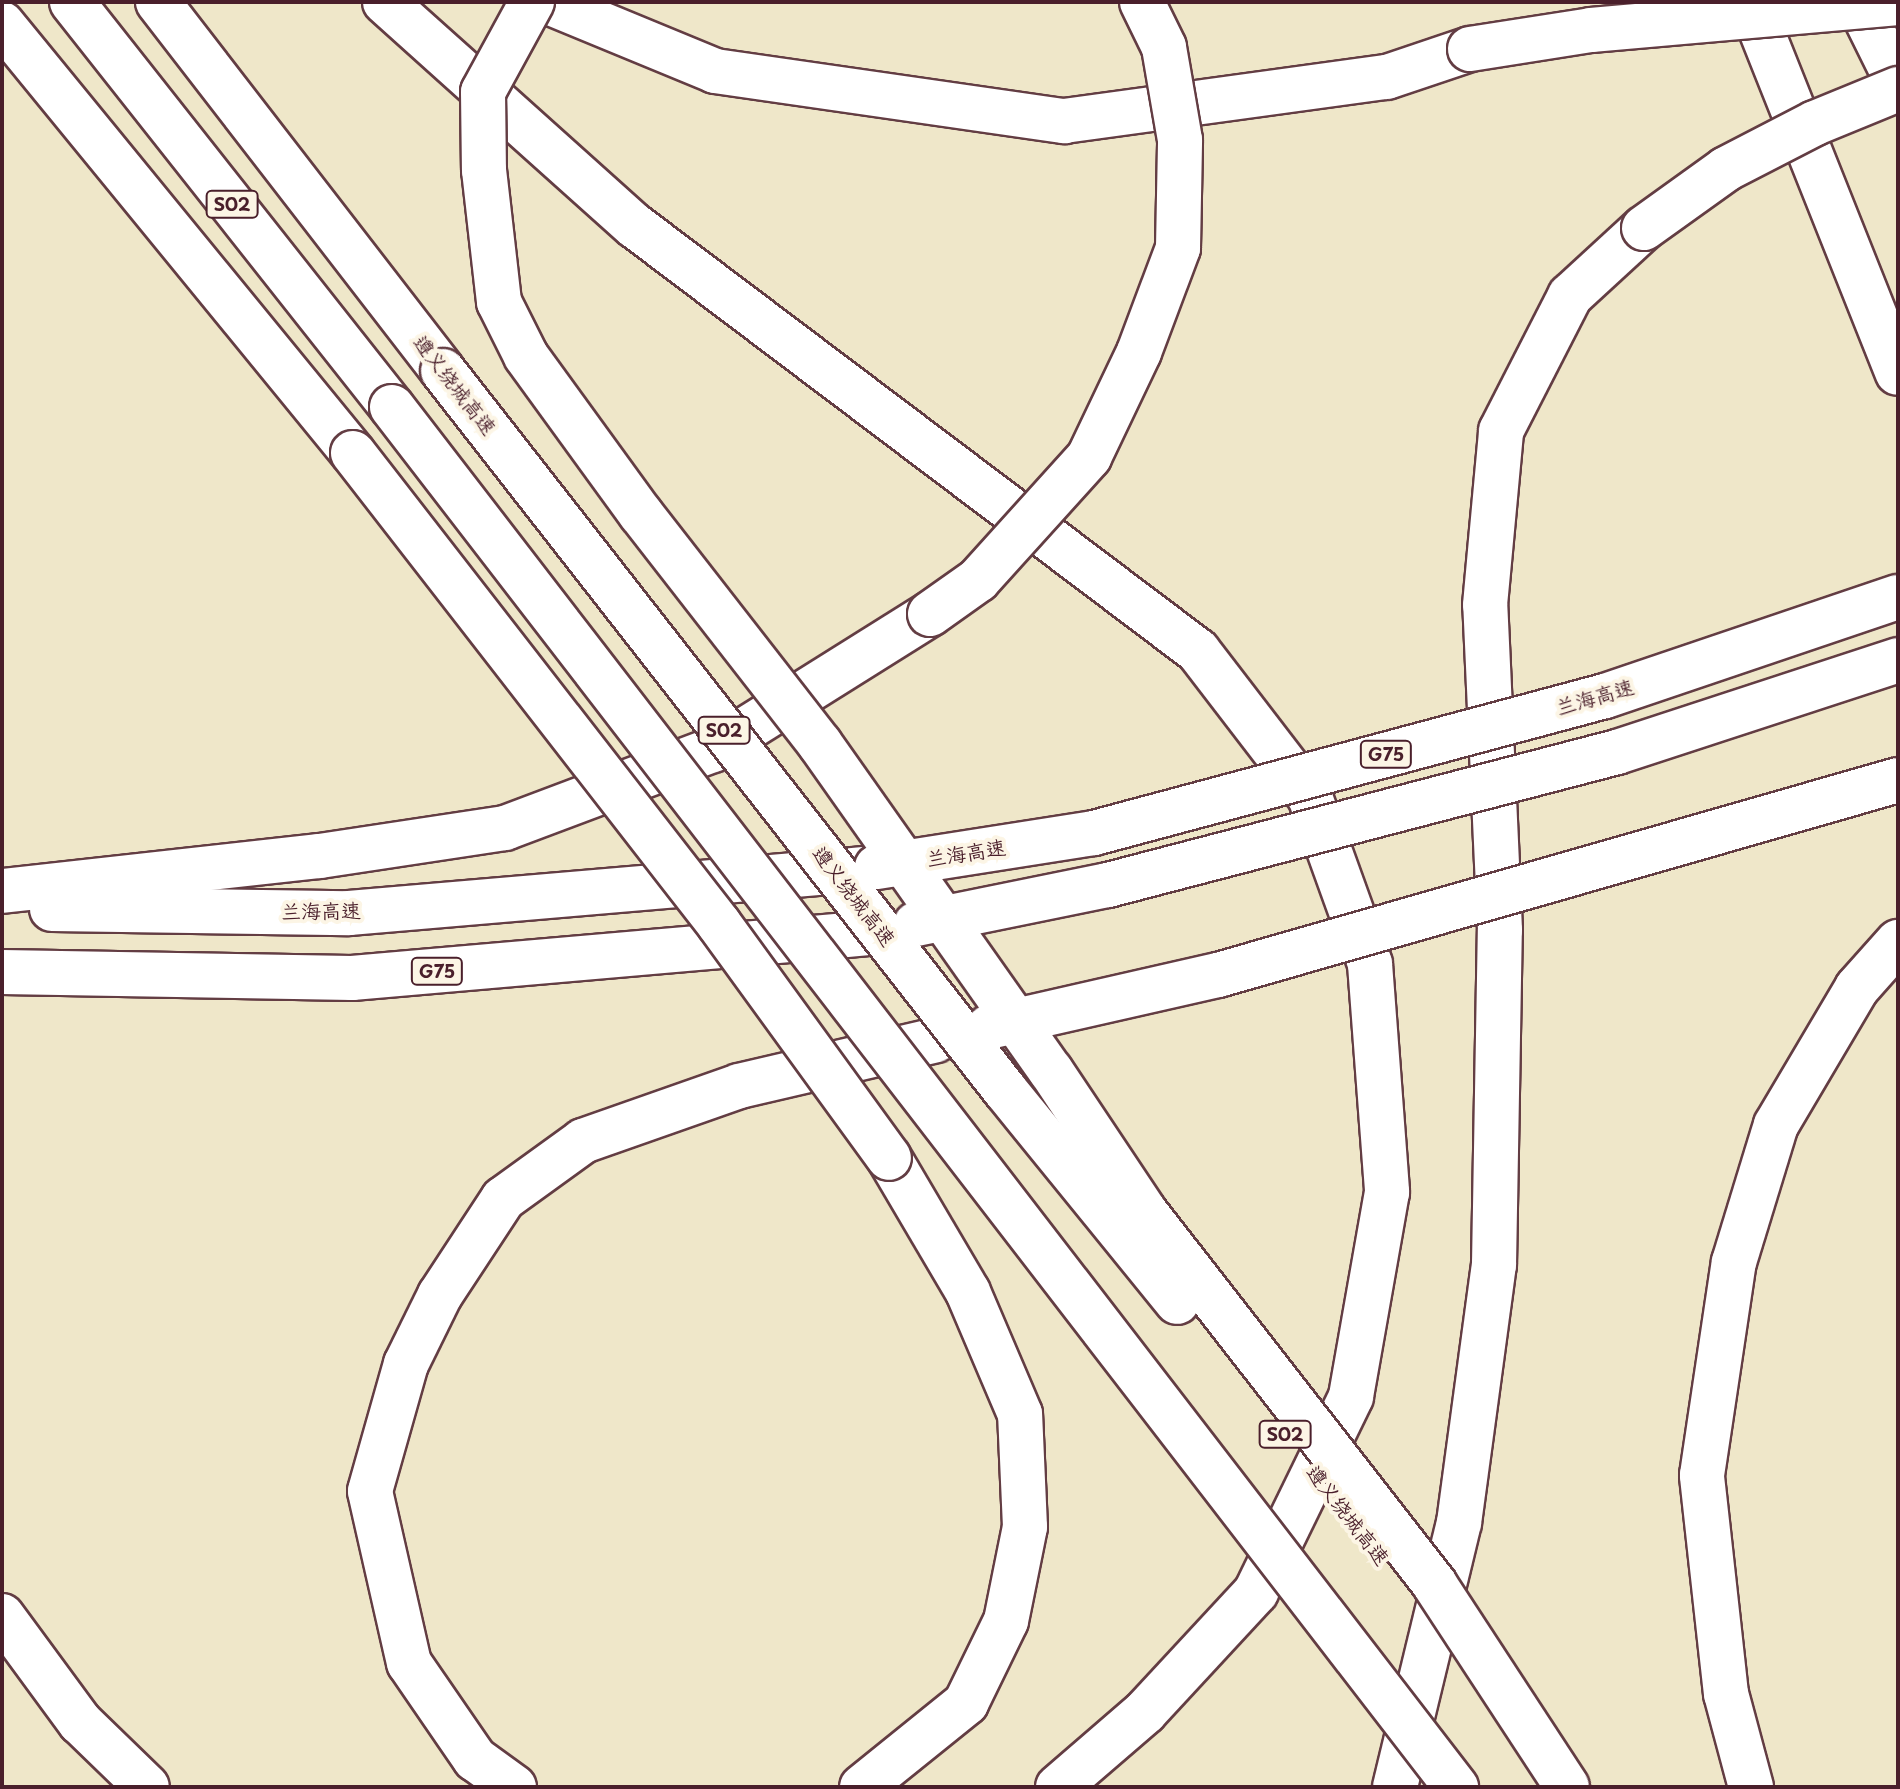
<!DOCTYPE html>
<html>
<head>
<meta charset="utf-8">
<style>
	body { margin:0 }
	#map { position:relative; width:1900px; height:1789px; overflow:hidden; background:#efe7c9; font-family:"Playpen Sans","LXGW WenKai TC",sans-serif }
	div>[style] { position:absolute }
	.roads { filter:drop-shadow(2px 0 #633d43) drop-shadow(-2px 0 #633d43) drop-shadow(0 2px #633d43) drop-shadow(0 -2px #633d43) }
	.tertiary>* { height:44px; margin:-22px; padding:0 22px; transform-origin:22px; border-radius:22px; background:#fff }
	.motorway>* { height:44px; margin:-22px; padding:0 22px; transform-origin:22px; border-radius:22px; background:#fff }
	.bridges { filter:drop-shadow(2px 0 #633d43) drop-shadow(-2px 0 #633d43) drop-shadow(0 2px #633d43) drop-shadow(0 -2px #633d43) }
	.motorway-bridge>* { height:44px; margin:-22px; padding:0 22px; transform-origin:22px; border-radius:22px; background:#fff }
	span { translate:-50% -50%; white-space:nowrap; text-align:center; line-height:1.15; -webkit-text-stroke:8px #fcf5e5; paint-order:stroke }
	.shield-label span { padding:2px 6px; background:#fcf5e5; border:2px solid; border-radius:6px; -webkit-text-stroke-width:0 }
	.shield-label { font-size:18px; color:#4a1f2b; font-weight:700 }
	.street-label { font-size:20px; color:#4a1f2b }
	.frame { position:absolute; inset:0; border:4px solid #4a1f2b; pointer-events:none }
</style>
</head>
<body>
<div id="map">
	<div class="roads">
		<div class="tertiary">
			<i style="left:1750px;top:2px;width:399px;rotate:68.3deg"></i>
			<i style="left:1858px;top:2px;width:90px;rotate:63.7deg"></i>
		</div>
		<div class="motorway">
			<i style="left:72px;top:2px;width:516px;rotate:51.69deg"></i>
			<i style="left:158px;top:2px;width:466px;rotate:52.3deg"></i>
			<i style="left:385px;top:2px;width:336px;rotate:41.9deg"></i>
			<i style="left:635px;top:226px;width:705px;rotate:37.05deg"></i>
			<i style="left:1198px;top:651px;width:184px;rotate:52.5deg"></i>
			<i style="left:1310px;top:797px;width:177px;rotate:70.2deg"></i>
			<i style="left:1370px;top:964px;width:229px;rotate:85.7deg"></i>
			<i style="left:1387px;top:1192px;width:208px;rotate:100deg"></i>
			<i style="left:1351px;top:1397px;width:217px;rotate:116deg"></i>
			<i style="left:1256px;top:1592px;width:163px;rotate:132.8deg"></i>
			<i style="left:1145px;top:1712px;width:115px;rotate:139.2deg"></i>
			<i style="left:548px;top:2px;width:181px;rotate:22.4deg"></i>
			<i style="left:715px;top:71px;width:353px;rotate:8.2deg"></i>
			<i style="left:1064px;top:121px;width:326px;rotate:-7.8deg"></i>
			<i style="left:1387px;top:77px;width:88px;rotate:-18.6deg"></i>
			<i style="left:2px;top:24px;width:554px;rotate:50.71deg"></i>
			<i style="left:2px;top:891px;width:320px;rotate:-6.3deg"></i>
			<i style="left:320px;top:856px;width:187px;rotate:-8.6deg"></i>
			<i style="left:505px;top:828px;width:222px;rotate:-20.6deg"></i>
			<i style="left:713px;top:750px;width:256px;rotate:-32.1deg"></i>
			<i style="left:52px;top:909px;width:297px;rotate:0.8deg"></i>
			<i style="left:349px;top:913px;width:517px;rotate:-4.88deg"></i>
			<i style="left:2px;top:972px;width:350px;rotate:1deg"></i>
			<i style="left:352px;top:978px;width:521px;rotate:-4.96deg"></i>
			<i style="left:2px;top:1616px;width:132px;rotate:53.7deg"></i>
			<i style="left:80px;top:1722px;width:93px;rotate:44.1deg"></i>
			<i style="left:514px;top:1787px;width:48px;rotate:-144.3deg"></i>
			<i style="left:475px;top:1759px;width:116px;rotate:-124.5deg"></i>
			<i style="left:409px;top:1663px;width:176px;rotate:-102.8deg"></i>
			<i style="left:370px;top:1491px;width:132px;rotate:-74.2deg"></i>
			<i style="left:406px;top:1364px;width:77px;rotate:-63.8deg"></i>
			<i style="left:440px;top:1295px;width:115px;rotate:-56.7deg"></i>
			<i style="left:503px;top:1199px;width:99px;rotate:-35.9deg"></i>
			<i style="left:583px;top:1141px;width:165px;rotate:-19.4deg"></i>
			<i style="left:739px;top:1086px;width:202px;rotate:-13.1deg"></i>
			<i style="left:862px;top:1787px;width:134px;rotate:-38.9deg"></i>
			<i style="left:966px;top:1703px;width:91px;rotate:-64deg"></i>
			<i style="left:1006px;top:1621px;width:96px;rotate:-78.6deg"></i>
			<i style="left:1025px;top:1527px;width:113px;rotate:-92.5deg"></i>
			<i style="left:1020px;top:1414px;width:133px;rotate:-113.1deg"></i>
			<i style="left:968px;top:1292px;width:156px;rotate:-120.5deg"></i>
			<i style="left:1395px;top:1787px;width:272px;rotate:-76.4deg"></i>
			<i style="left:1459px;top:1523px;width:260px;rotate:-82.3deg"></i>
			<i style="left:1494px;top:1265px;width:335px;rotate:-89deg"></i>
			<i style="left:1500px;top:930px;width:325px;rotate:-92.6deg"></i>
			<i style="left:1485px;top:605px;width:175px;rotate:-84.7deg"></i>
			<i style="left:1501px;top:431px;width:152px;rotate:-62.9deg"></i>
			<i style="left:1570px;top:296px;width:100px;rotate:-42.6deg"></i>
			<i style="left:1751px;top:1787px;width:96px;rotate:-105deg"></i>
			<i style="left:1726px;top:1694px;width:220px;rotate:-96.3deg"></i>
			<i style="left:1702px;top:1475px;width:215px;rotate:-81.5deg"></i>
			<i style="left:1734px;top:1262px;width:143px;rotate:-73deg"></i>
			<i style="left:1776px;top:1125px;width:159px;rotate:-59.4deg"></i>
			<i style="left:1857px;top:988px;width:62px;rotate:-48.3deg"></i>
		</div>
	</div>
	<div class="bridges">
		<div class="motorway-bridge">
			<i style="left:532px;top:2px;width:102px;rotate:118.6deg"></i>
			<i style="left:483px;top:92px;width:78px;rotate:89.3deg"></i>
			<i style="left:484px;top:170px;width:133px;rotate:83.5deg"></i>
			<i style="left:499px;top:302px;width:60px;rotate:63.4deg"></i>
			<i style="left:526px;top:356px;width:195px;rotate:54deg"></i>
			<i style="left:641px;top:514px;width:291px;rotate:52.1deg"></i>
			<i style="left:820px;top:744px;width:400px;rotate:54.8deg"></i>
			<i style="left:1051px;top:1071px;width:169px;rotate:56.3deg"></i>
			<i style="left:1145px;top:1212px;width:472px;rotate:52.1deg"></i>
			<i style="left:1435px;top:1585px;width:241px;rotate:56.8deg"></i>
			<i style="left:1470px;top:49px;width:122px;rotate:-8.9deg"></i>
			<i style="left:1591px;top:30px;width:308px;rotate:-5deg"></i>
			<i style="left:1644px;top:228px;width:101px;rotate:-35.7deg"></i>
			<i style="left:1726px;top:169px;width:100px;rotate:-27.3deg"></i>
			<i style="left:1815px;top:123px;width:90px;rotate:-22.3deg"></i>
			<i style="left:443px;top:371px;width:913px;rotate:51.99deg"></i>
			<i style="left:1005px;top:1090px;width:273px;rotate:50.9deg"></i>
			<i style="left:392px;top:407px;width:1743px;rotate:52.37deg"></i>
			<i style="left:353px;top:453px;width:596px;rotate:52.15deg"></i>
			<i style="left:719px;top:924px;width:289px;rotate:54deg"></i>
			<i style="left:930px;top:614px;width:59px;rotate:-35.3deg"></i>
			<i style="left:978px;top:580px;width:166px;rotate:-47.9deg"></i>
			<i style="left:1089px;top:457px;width:116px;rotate:-64.5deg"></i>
			<i style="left:1139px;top:352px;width:111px;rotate:-69.4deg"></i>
			<i style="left:1178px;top:248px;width:108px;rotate:-88.9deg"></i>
			<i style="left:1180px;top:140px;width:94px;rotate:-99.8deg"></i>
			<i style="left:1164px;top:47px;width:50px;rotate:-116.1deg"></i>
			<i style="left:877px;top:867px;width:220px;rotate:-8.9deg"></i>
			<i style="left:1094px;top:833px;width:529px;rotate:-15.01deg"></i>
			<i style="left:1605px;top:696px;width:309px;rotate:-18.7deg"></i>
			<i style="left:916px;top:924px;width:196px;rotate:-11.5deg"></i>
			<i style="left:1108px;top:885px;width:526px;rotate:-14.64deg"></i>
			<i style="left:1617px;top:752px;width:296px;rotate:-18.1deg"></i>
			<i style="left:989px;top:1027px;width:235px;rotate:-12.8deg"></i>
			<i style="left:1218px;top:975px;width:707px;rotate:-16deg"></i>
		</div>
	</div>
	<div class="shield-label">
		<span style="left:232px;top:204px">S02</span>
		<span style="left:724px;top:730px">S02</span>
		<span style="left:1386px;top:754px">G75</span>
		<span style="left:437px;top:971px">G75</span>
		<span style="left:1285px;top:1434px">S02</span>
	</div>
	<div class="street-label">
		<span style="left:455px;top:385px;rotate:52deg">遵义绕城高速</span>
		<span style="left:1595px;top:697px;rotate:-16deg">兰海高速</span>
		<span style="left:966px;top:853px;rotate:-9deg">兰海高速</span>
		<span style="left:854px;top:896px;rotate:52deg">遵义绕城高速</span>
		<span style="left:321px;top:911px;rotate:-1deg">兰海高速</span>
		<span style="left:1348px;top:1515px;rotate:52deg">遵义绕城高速</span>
	</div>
	<div class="frame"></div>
</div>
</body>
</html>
